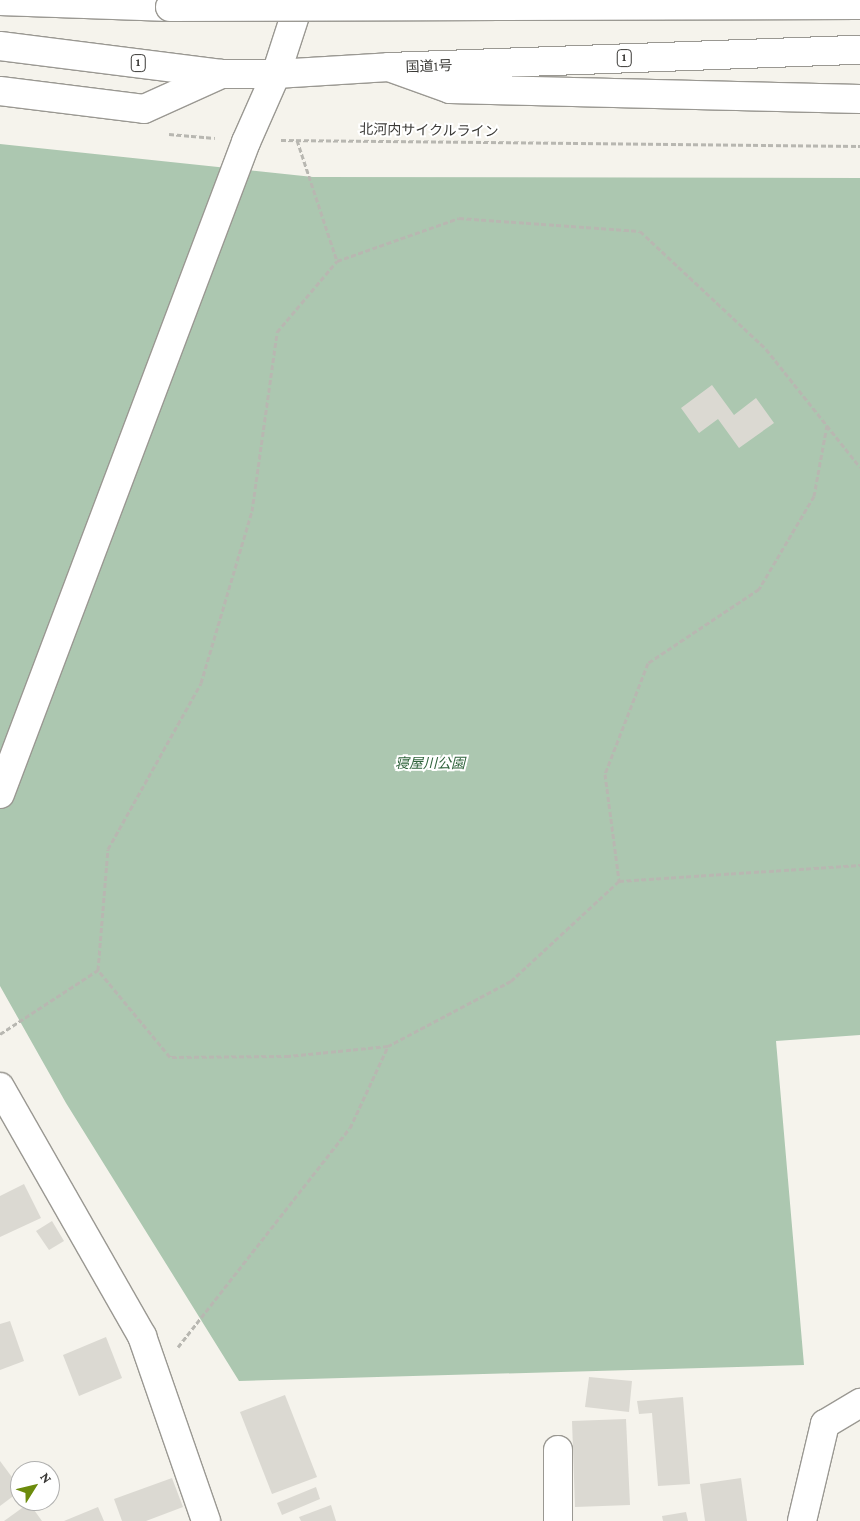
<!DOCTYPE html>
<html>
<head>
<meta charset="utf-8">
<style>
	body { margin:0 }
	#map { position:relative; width:860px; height:1521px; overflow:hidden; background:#f5f3ec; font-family:"Crimson Pro","Noto Sans JP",serif }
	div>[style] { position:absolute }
	.green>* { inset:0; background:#acc7b0 }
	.building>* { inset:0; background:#dbd9d2 }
	.path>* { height:3px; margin-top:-1.5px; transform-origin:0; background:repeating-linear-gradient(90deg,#b8b7b1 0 5px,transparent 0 7.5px) }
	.roads { filter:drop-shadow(1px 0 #9a9892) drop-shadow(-1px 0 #9a9892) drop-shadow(0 1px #9a9892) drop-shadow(0 -1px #9a9892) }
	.minor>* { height:28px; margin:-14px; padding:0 14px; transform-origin:14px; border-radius:14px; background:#fff }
	.highway>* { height:28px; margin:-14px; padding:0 14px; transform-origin:14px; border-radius:14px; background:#fff }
	.bridges { filter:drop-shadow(1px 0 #9a9892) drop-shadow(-1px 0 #9a9892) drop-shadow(0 1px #9a9892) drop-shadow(0 -1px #9a9892) }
	.highway-bridge>* { height:28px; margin:-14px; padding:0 14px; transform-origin:14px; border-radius:14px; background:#fff }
	span { translate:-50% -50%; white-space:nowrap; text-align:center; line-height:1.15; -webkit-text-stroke:4px #fff; paint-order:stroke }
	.shield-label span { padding:1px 4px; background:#fff; border:1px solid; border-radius:4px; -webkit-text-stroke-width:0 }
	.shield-label { font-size:12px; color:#3a3936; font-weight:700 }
	.street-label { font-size:14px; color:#3a3936 }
	.park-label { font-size:14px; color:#30633c; font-style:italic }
	.north { position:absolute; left:10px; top:1461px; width:50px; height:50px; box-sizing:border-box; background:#fff; border:1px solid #b0b0af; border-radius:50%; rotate:54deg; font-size:14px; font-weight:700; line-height:20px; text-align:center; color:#3a3936 }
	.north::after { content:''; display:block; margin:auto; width:18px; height:22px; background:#6c8b0c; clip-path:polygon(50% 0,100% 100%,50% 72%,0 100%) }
</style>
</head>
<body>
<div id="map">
	<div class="green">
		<i style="clip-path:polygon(0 144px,313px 177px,860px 178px,860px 1035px,776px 1041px,804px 1365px,239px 1381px,66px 1103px,0 986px)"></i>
	</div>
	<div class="building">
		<i style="clip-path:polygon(712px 385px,734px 415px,756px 398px,774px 423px,739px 448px,718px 419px,699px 433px,681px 408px)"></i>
		<i style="clip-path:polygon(24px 1184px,41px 1218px,0 1237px,0 1196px)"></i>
		<i style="clip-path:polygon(52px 1221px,64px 1241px,49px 1250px,36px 1231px)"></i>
		<i style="clip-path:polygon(10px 1321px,24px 1361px,0 1370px,0 1324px)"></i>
		<i style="clip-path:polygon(106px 1337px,122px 1378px,79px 1396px,63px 1355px)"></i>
		<i style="clip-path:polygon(589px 1377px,632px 1381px,629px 1412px,585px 1407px)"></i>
		<i style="clip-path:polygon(285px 1395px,317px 1477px,272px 1494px,240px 1412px)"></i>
		<i style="clip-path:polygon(683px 1397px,690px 1484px,658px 1486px,652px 1413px,639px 1414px,637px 1401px)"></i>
		<i style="clip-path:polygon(626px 1419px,630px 1505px,575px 1507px,572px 1421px)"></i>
		<i style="clip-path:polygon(0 1461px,20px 1488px,20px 1491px,0 1506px)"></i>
		<i style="clip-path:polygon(172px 1478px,183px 1507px,146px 1521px,122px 1521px,114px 1499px)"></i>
		<i style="clip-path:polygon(741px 1478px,747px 1521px,705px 1521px,700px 1484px)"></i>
		<i style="clip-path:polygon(316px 1487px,320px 1499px,282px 1515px,277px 1503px)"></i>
		<i style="clip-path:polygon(29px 1503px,42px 1521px,4px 1521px)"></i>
		<i style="clip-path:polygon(331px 1505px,336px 1521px,301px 1521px,299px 1517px)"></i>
		<i style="clip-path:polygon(98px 1507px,104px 1521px,64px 1521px)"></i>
		<i style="clip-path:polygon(686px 1512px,688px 1521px,663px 1521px,662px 1516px)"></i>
	</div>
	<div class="path">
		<i style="left:169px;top:134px;width:46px;rotate:5deg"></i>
		<i style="left:281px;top:140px;width:579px;rotate:0.59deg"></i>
		<i style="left:297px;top:140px;width:127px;rotate:71.7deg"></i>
		<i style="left:827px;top:425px;width:72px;rotate:100.4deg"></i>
		<i style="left:814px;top:496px;width:108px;rotate:120.6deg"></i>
		<i style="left:759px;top:589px;width:133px;rotate:146.3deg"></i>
		<i style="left:648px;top:663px;width:119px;rotate:111.2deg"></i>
		<i style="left:605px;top:774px;width:108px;rotate:82.5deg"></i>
		<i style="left:619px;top:881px;width:147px;rotate:137.2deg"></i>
		<i style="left:511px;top:981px;width:139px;rotate:152.1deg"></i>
		<i style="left:388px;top:1046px;width:100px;rotate:174.2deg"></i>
		<i style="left:289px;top:1056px;width:119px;rotate:179.5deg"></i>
		<i style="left:170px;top:1057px;width:113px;rotate:-129.6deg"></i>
		<i style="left:98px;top:970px;width:121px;rotate:-85.3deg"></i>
		<i style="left:108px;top:849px;width:190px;rotate:-60.7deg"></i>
		<i style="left:201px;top:683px;width:179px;rotate:-73.5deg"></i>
		<i style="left:252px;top:511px;width:181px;rotate:-82deg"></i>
		<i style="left:277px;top:332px;width:93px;rotate:-49.8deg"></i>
		<i style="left:337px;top:261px;width:129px;rotate:-19.4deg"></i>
		<i style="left:459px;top:218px;width:181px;rotate:4.1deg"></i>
		<i style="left:640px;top:231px;width:173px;rotate:43.1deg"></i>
		<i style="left:766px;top:349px;width:151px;rotate:51.5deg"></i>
		<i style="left:619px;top:881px;width:242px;rotate:-3.8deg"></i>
		<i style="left:0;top:1034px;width:117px;rotate:-33.1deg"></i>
		<i style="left:178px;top:1347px;width:278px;rotate:-51.9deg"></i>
		<i style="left:350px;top:1128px;width:90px;rotate:-65.1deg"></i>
	</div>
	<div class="roads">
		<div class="minor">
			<i style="left:389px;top:67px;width:65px;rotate:19.8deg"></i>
			<i style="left:450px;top:89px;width:410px;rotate:1.4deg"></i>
			<i style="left:0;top:91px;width:145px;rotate:7.1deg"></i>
			<i style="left:144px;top:109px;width:85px;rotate:-24.4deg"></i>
			<i style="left:0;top:794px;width:697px;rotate:-69.33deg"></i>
			<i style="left:246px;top:142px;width:74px;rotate:-66.2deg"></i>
			<i style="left:276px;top:74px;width:78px;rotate:-72deg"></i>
			<i style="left:0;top:1087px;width:287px;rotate:60.3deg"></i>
			<i style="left:142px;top:1336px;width:196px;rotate:70.9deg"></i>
			<i style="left:558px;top:1521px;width:71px;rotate:-90deg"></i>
			<i style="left:802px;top:1521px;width:100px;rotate:-76.7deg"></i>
			<i style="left:825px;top:1424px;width:41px;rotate:-31deg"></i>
		</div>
		<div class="highway">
			<i style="left:0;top:1px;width:170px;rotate:2deg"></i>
			<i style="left:0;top:46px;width:223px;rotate:7.2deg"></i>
			<i style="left:221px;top:74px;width:55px"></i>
			<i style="left:276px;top:74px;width:113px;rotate:-3.5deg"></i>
			<i style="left:389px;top:67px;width:471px;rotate:-2.1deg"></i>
		</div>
	</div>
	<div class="bridges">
		<div class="highway-bridge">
			<i style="left:170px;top:7px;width:690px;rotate:-0.17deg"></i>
		</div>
	</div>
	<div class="shield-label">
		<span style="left:624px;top:58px">1</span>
		<span style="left:138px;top:63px">1</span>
	</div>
	<div class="street-label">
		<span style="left:429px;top:66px;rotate:-2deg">国道1号</span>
		<span style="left:429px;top:130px;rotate:1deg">北河内サイクルライン</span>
	</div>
	<div class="park-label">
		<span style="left:430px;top:763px">寝屋川公園</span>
	</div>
	<div class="north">N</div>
</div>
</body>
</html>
